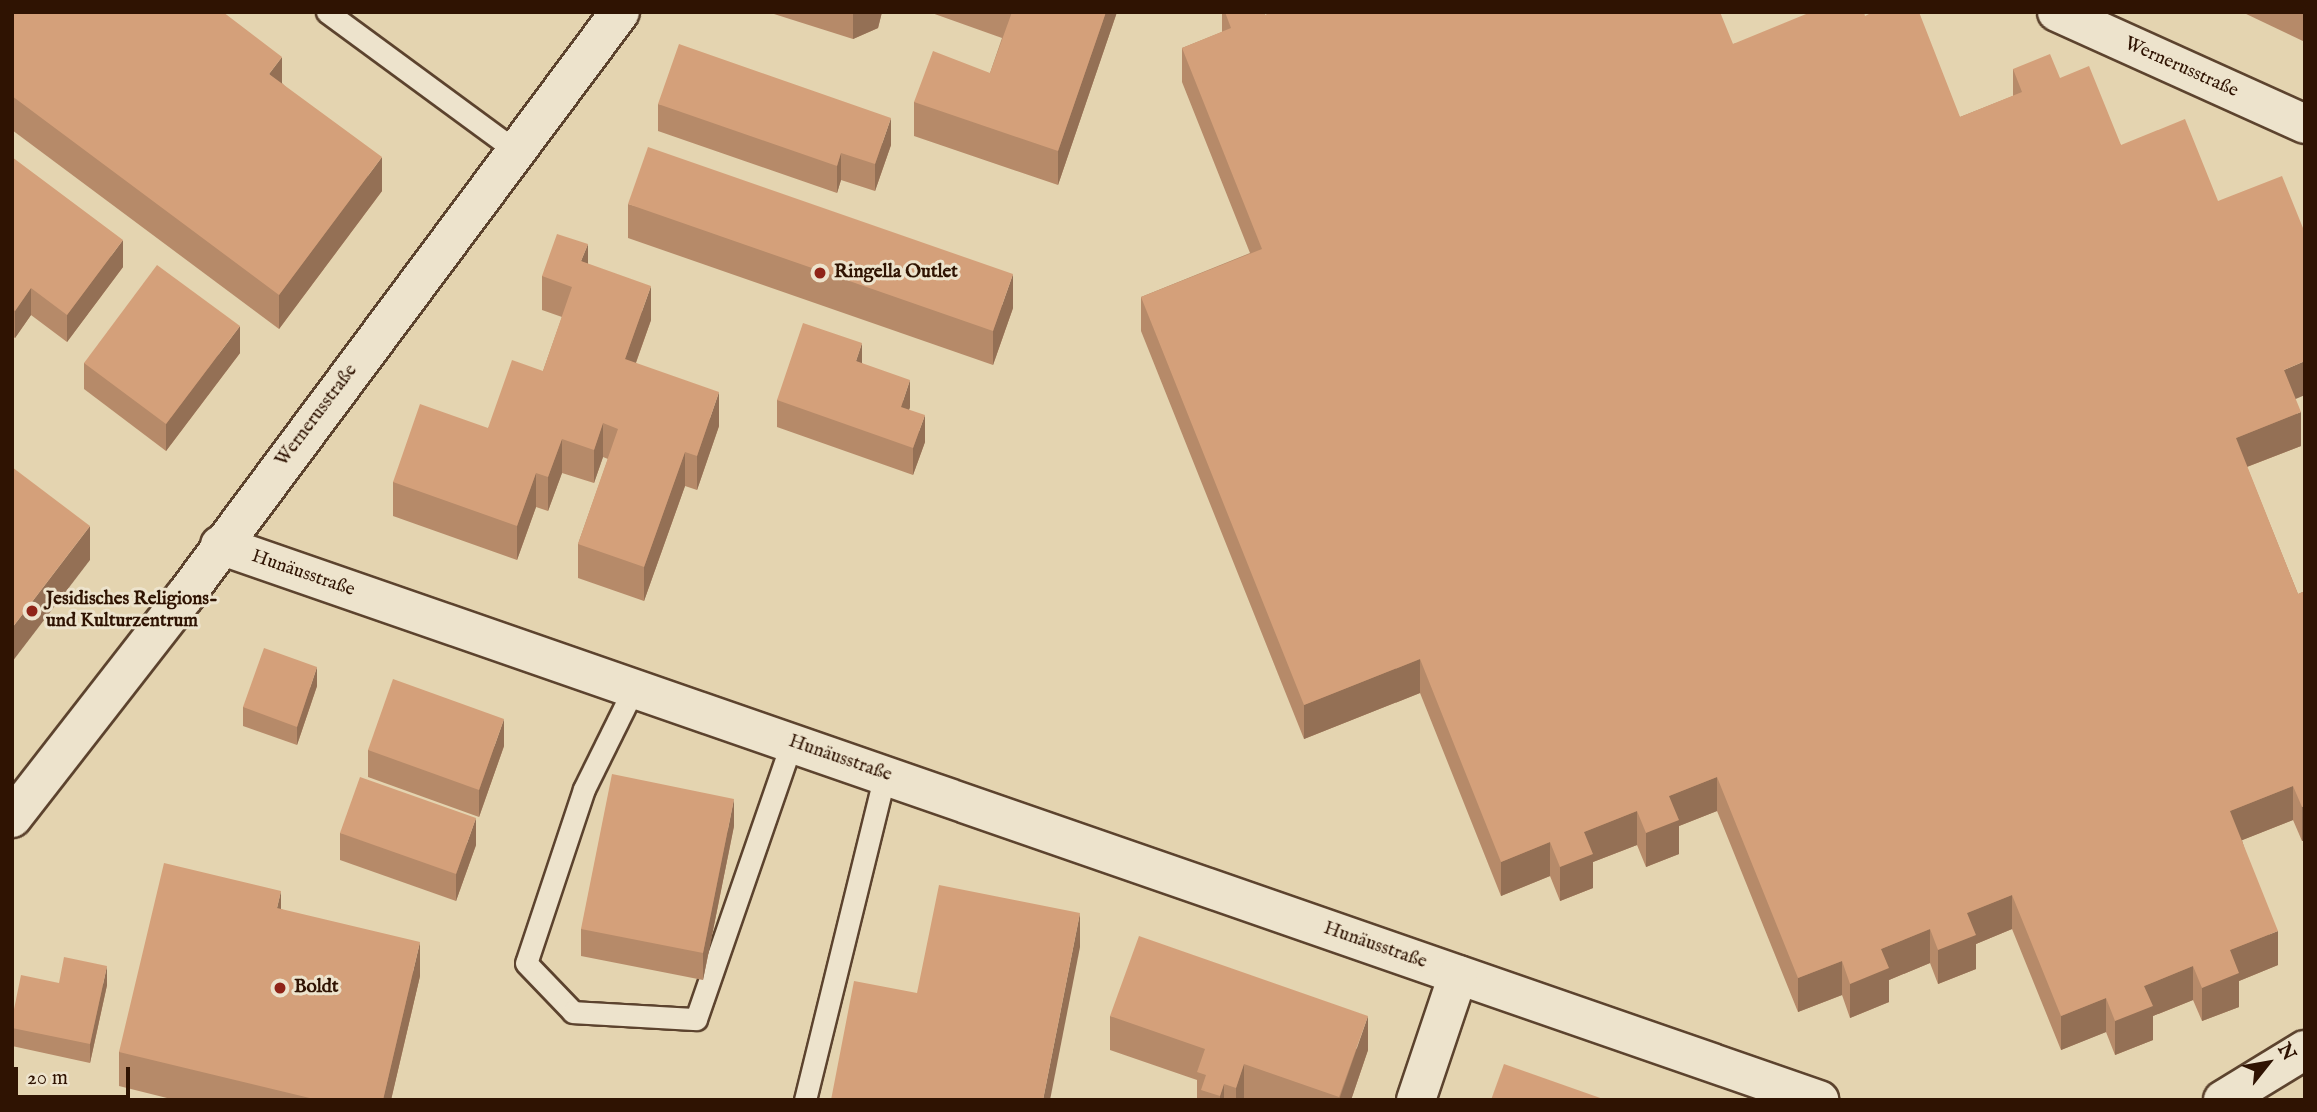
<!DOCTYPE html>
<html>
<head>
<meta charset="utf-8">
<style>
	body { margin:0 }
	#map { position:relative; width:2317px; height:1112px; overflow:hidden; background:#e4d4b0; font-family:"IM FELL English",serif }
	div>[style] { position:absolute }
	.roads { filter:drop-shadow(2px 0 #5c432e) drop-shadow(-2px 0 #5c432e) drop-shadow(0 2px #5c432e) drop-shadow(0 -2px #5c432e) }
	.lane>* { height:21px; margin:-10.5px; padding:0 10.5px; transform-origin:10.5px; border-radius:10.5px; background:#ede3cc }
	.street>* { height:38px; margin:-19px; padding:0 19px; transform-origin:19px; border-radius:19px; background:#ede3cc }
	.wall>* { inset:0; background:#b68a69 }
	.shaded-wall>* { inset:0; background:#947055 }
	.building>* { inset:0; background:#d4a07a }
	.dots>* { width:19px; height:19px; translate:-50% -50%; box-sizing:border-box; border:4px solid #ede3cc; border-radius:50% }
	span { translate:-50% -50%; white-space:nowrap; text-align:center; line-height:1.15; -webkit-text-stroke:6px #ede3cc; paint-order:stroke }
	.street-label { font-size:19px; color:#2f1302 }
	.poi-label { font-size:19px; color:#2f1302; font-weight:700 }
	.left { translate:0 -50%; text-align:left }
	.frame { position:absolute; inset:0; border:14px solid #2f1302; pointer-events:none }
	.north { position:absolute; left:2233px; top:1028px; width:70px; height:70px; -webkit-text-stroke:5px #ede3cc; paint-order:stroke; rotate:59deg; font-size:19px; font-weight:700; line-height:28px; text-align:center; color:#2f1302 }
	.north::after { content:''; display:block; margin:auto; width:24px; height:32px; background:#2f1302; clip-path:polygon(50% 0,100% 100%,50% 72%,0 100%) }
	.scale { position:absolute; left:14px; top:1067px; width:116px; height:32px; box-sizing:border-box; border:4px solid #2f1302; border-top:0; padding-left:9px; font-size:21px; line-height:24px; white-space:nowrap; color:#2f1302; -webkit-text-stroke:5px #ede3cc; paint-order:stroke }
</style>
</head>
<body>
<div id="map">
	<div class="roads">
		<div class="lane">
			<i style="left:327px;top:12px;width:235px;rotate:36.3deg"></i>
			<i style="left:634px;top:688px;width:113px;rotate:116.3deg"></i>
			<i style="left:584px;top:789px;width:183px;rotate:108.4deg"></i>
			<i style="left:526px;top:963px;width:68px;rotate:46.2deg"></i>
			<i style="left:573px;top:1012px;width:123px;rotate:3.3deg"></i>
			<i style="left:696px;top:1019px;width:293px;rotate:-70.9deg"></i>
			<i style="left:805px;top:1100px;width:335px;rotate:-76.2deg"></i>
		</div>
		<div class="street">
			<i style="left:2057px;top:12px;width:272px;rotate:24.3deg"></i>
			<i style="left:220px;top:545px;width:1693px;rotate:19.14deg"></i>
			<i style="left:12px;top:818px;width:281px;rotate:-52.1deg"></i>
			<i style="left:185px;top:596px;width:728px;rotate:-53.32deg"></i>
			<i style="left:1416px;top:1100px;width:132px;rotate:-71.4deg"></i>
			<i style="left:2223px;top:1100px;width:96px;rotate:-31.4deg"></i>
		</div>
	</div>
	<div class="wall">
		<i style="clip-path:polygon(12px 12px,282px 83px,382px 191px,279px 329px,12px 130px)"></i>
		<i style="clip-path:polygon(774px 12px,882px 12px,878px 28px,853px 39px,774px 14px)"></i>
		<i style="clip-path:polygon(929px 12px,1117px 12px,1058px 185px,914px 136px,914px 102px,990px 73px,1002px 38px)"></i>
		<i style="clip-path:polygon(1222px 12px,1263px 12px,1265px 15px,1733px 44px,1865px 16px,1960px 117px,2013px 96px,2013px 69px,2060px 78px,2121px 145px,2295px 399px,2301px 446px,2247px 467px,2298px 594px,2305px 591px,2305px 840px,2302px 841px,2293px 820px,2242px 840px,2278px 965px,2239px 981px,2239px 1007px,2202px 1021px,2193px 1000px,2153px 1016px,2153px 1040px,2115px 1055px,2106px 1032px,2061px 1050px,2012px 929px,1976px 944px,1976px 969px,1938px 984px,1930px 963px,1889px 980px,1889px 1002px,1850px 1018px,1842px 995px,1798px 1012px,1717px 811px,1679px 826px,1679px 854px,1646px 867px,1637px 845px,1593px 862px,1593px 888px,1560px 901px,1550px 876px,1501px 896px,1420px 693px,1304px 739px,1141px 331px,1141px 297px,1250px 253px,1182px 82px,1182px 48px,1222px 32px)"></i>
		<i style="clip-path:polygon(2242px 12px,2305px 12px,2305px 42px)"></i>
		<i style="clip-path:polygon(658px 104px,891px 145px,875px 191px,841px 180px,837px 193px,658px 131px)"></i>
		<i style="clip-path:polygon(12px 157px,123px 267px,67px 342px,31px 315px,15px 338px,12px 336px)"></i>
		<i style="clip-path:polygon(628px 204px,1013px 308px,993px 365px,628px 238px)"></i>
		<i style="clip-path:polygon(588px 264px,651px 320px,636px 363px,719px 426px,697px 490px,685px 486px,644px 601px,578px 578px,578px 544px,608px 459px,603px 457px,594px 483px,562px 473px,548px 511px,536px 507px,517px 560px,393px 516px,393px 482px,488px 428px,543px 371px,562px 317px,542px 310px,542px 276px)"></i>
		<i style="clip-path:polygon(240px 353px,166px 451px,84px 389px,84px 363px)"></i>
		<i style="clip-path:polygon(862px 363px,910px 407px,909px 410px,925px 442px,913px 475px,777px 427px,777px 400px)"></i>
		<i style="clip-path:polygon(317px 686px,297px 745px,243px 726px,243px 707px)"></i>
		<i style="clip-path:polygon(504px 746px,479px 817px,368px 777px,368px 750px)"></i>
		<i style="clip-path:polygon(734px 826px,703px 980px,581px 956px,581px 929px)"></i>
		<i style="clip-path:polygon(340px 833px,476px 845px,456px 901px,340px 860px)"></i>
		<i style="clip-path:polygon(281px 909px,420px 976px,391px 1100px,175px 1100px,119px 1086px,119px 1052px)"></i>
		<i style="clip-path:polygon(59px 983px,107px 985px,90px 1063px,12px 1046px,12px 1019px)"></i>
		<i style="clip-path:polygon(1110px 1016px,1368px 1050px,1351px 1100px,1250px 1100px,1244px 1098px,1244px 1100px,1197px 1100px,1197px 1080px,1110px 1050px)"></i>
	</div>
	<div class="shaded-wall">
		<i style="clip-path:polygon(853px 12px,882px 12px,878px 28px,853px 39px)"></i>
		<i style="clip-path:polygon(1106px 12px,1117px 12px,1058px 185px,1058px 151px)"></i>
		<i style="clip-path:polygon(282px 57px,282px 91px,269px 74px)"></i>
		<i style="clip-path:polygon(891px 118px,891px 145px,875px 191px,875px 164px)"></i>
		<i style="clip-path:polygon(841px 153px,841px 180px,837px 193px,837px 166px)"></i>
		<i style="clip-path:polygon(382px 157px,382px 191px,279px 329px,279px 295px)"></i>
		<i style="clip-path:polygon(123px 240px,123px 267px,67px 342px,67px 315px)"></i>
		<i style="clip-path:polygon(588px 244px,588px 278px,581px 261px)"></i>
		<i style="clip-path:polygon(1013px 274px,1013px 308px,993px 365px,993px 331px)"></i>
		<i style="clip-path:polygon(651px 286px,651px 320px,625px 393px,625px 359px)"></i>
		<i style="clip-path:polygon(31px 288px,31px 315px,15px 338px,15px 311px)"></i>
		<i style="clip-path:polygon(240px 326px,240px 353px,166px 451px,166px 424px)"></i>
		<i style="clip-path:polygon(862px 343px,862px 370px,856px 361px)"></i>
		<i style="clip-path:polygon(2305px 361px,2305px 395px,2284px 404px,2284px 370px)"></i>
		<i style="clip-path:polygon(910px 380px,910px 407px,901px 434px,901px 407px)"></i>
		<i style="clip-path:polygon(719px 392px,719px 426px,697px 490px,697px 456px)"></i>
		<i style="clip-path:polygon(2301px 412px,2301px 446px,2236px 471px,2236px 438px)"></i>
		<i style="clip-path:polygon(925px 415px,925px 442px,913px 475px,913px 448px)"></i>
		<i style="clip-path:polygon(603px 423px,603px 457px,594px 483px,594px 450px)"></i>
		<i style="clip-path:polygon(562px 439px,562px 473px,548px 511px,548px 477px)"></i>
		<i style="clip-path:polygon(685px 452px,685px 486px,644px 601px,644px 567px)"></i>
		<i style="clip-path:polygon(536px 473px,536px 507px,517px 560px,517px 526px)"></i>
		<i style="clip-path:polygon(90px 526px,90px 560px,12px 662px,12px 628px)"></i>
		<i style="clip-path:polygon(1420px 659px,1420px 693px,1304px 739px,1304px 705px)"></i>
		<i style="clip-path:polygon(317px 667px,317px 686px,297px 745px,297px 727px)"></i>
		<i style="clip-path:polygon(504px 719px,504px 746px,479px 817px,479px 790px)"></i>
		<i style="clip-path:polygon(1717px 777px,1717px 811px,1679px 826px,1679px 854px,1646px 867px,1646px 833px,1669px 796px)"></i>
		<i style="clip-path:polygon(2293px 786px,2293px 820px,2230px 845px,2230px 811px)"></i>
		<i style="clip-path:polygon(734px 799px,734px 826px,703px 980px,703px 953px)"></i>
		<i style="clip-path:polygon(2305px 806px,2305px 840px,2302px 841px,2302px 807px)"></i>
		<i style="clip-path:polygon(1637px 811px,1637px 845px,1593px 862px,1593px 888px,1560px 901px,1560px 867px,1584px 832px)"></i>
		<i style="clip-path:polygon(476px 818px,476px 845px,456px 901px,456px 874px)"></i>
		<i style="clip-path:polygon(1550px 842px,1550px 876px,1501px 896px,1501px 862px)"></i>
		<i style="clip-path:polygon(281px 891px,281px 925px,277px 908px)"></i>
		<i style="clip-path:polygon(2012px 895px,2012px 929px,1976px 944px,1976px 969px,1938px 984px,1938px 950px,1967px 913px)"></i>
		<i style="clip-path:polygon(1080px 913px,1080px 947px,1050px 1100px,1043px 1100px)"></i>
		<i style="clip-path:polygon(1930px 929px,1930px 963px,1889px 980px,1889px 1002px,1850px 1018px,1850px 984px,1881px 949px)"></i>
		<i style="clip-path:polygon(2278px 931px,2278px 965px,2239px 981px,2239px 1007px,2202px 1021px,2202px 988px,2230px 950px)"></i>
		<i style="clip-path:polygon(420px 942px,420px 976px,391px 1100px,383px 1100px)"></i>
		<i style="clip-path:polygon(1842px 961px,1842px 995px,1798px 1012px,1798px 978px)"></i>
		<i style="clip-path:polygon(107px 966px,107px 985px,90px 1063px,90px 1044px)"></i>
		<i style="clip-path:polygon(2193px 966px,2193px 1000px,2153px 1016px,2153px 1040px,2115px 1055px,2115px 1021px,2144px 986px)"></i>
		<i style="clip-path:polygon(2106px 998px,2106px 1032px,2061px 1050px,2061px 1016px)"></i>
		<i style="clip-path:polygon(1368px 1016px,1368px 1050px,1351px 1100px,1339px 1100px)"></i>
		<i style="clip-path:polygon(1244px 1064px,1244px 1100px,1236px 1100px,1236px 1088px)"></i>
		<i style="clip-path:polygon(1224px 1084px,1224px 1100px,1220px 1100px,1220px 1096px)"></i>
	</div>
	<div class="building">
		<i style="clip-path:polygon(12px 12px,223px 12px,282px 57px,269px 74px,382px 157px,279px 295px,12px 96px)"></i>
		<i style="clip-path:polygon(1012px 12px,1106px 12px,1058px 151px,914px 102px,933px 51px,990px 73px)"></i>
		<i style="clip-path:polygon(1225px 12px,1263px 12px,1265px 15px,1271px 12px,1720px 12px,1733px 44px,1811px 12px,1864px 12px,1865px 16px,1873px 12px,1919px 12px,1960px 117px,2022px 92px,2013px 69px,2050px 54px,2060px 78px,2089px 66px,2121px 145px,2185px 119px,2218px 201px,2282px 176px,2305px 233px,2305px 361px,2284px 370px,2301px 412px,2236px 438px,2298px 594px,2305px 591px,2305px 806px,2302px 807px,2293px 786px,2230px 811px,2278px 931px,2230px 950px,2239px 973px,2202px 988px,2193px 966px,2144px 986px,2153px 1006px,2115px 1021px,2106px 998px,2061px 1016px,2012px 895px,1967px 913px,1976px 935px,1938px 950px,1930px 929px,1881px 949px,1889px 968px,1850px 984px,1842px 961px,1798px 978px,1717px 777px,1669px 796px,1679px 820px,1646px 833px,1637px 811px,1584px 832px,1593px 854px,1560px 867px,1550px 842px,1501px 862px,1420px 659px,1304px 705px,1141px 297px,1262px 249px,1182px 48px,1231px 28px)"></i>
		<i style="clip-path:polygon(679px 44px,891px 118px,875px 164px,841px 153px,837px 166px,658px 104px)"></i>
		<i style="clip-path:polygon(648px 147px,1013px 274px,993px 331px,628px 204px)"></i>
		<i style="clip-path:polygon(12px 157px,123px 240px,67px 315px,31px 288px,15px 311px,12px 309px)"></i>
		<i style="clip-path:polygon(557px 234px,588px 244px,581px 261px,651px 286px,625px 359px,719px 392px,697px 456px,685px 452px,644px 567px,578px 544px,618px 429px,603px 423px,594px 450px,562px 439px,548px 477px,536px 473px,517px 526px,393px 482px,420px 404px,488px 428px,512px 360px,543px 371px,572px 287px,542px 276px)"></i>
		<i style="clip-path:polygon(157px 265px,240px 326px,166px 424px,84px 363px)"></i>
		<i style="clip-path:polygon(803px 323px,862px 343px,856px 361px,910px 380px,901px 407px,925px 415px,913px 448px,777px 400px)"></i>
		<i style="clip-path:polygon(12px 467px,90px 526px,12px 628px)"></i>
		<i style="clip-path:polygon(264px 648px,317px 667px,297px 727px,243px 707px)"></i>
		<i style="clip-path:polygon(393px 679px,504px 719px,479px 790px,368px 750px)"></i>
		<i style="clip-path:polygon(612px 774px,734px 799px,703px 953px,581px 929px)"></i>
		<i style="clip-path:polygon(360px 777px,476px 818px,456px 874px,340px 833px)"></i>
		<i style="clip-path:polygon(164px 863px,281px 891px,277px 908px,420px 942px,383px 1100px,318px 1100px,119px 1052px)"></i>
		<i style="clip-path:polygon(939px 885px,1080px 913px,1043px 1100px,831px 1100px,854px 981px,917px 993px)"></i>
		<i style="clip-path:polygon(1139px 936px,1368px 1016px,1339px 1097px,1244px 1064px,1236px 1088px,1224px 1084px,1220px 1096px,1201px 1090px,1206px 1075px,1197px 1072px,1205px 1049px,1110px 1016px)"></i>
		<i style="clip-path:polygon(64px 957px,107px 966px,90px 1044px,12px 1028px,12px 1019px,21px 975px,59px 983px)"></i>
		<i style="clip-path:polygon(1504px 1064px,1606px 1100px,1491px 1100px)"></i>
	</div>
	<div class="dots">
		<i style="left:820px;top:273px;background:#8f2418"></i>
		<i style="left:32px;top:611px;background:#8f2418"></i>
		<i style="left:280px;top:988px;background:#8f2418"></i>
	</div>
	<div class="street-label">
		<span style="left:2181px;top:68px;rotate:24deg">Wernerusstraße</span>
		<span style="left:317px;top:416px;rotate:-53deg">Wernerusstraße</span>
		<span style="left:303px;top:574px;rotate:19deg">Hunäusstraße</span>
		<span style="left:840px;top:759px;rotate:19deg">Hunäusstraße</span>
		<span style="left:1375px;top:946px;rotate:19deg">Hunäusstraße</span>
	</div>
	<div class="poi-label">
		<span class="left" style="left:834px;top:273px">Ringella Outlet</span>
		<span class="left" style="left:46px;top:611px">Jesidisches Religions-<br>und Kulturzentrum</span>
		<span class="left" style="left:294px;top:988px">Boldt</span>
	</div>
	<div class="frame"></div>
	<div class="north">N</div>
	<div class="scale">20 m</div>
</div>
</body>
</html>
